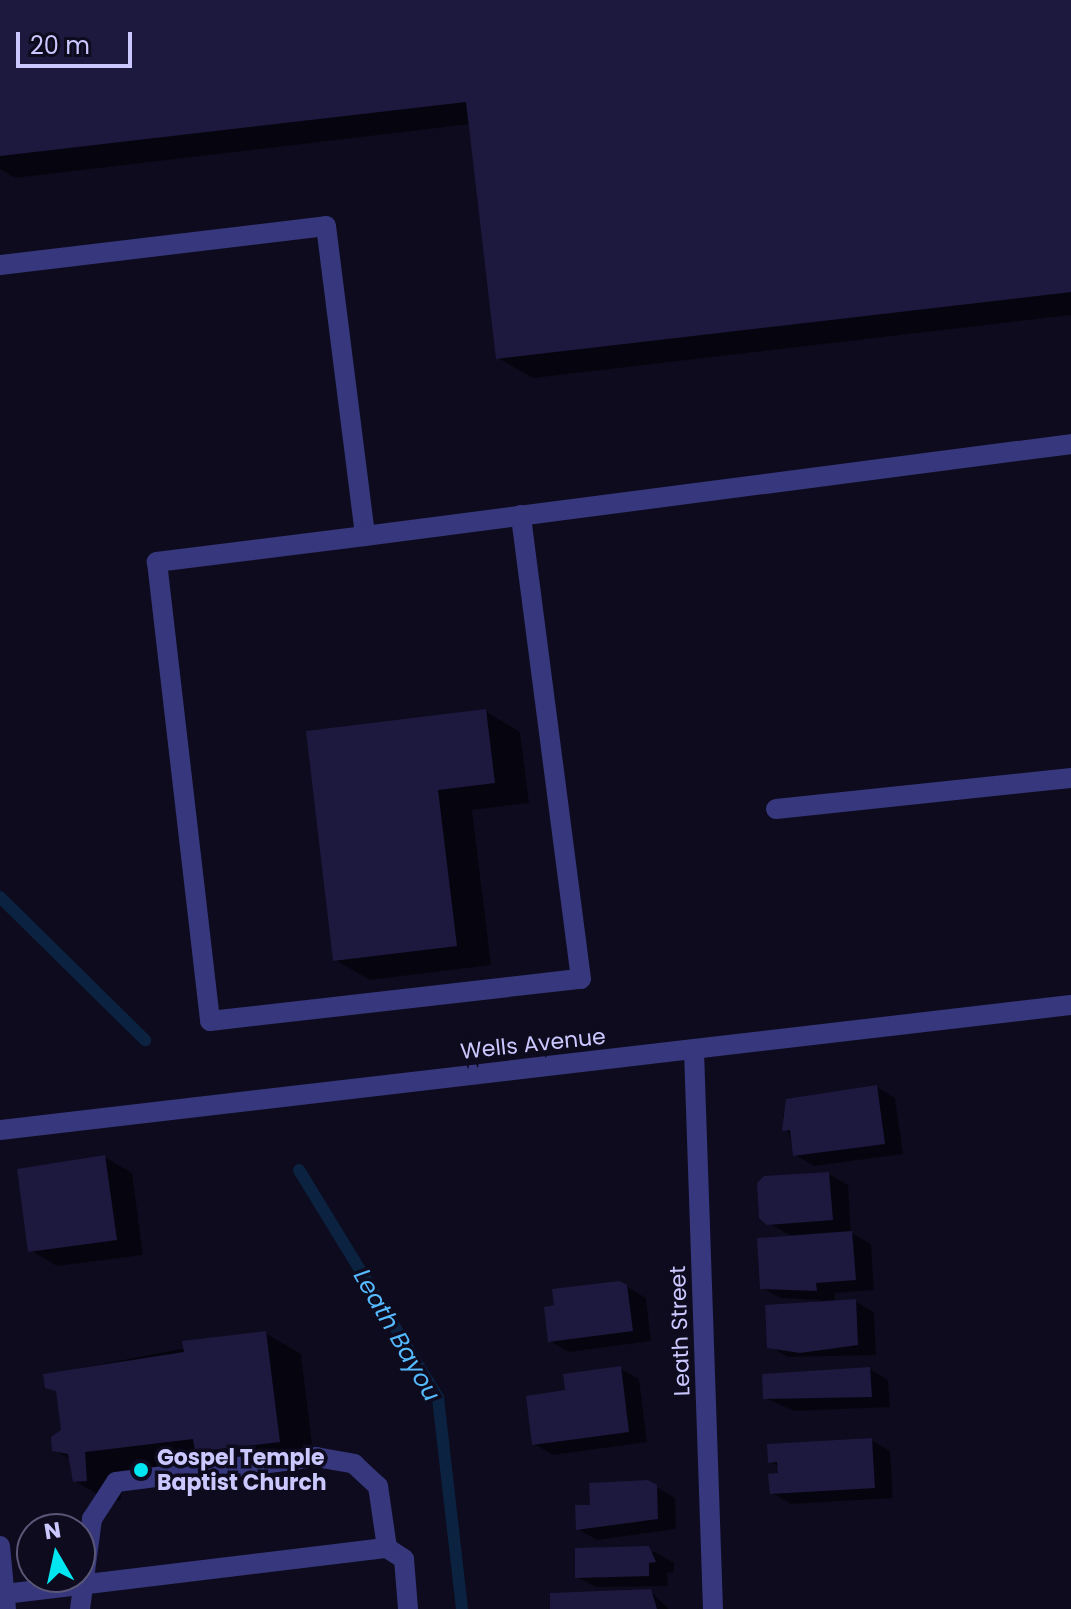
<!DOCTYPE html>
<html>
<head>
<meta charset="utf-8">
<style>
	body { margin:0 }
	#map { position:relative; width:1071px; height:1609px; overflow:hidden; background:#0d0b1d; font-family:Poppins,sans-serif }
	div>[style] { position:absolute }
	.shadow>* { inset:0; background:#0007 }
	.stream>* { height:12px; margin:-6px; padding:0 6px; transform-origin:6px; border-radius:6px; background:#0b2341 }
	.building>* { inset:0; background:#1d183e }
	.minor>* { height:20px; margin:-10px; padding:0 10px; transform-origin:10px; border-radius:10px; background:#36377c }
	.dots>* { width:22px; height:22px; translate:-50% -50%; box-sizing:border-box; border:4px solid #0d0b1d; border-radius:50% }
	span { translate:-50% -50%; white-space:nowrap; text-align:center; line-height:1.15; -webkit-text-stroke:7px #0d0b1d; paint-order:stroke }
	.street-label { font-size:22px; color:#cbc7ff }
	.poi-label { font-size:22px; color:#cbc7ff; font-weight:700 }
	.left { translate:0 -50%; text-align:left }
	.water-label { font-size:24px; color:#55baff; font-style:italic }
	.north { position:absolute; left:16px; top:1513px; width:80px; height:80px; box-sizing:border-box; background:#0d0b1d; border:2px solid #595677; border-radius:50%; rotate:351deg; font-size:22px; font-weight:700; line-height:32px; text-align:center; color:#cbc7ff }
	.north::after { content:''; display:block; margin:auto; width:28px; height:36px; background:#00e7f2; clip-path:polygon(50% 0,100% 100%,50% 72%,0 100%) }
	.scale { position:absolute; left:16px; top:32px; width:116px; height:36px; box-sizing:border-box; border:4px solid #cbc7ff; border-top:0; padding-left:10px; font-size:24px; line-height:28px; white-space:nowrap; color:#cbc7ff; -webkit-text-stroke:6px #0d0b1d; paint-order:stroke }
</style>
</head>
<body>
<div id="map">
	<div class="shadow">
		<i style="clip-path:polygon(0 0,1071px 0,1071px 315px,533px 378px,498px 358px,471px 124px,15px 178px,0 169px)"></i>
		<i style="clip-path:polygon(485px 711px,520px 732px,529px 803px,472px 810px,491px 965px,370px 980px,335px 960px)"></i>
		<i style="clip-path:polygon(877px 1087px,895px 1098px,903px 1154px,814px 1166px,795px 1155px,783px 1115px)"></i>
		<i style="clip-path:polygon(105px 1157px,132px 1173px,143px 1255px,57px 1266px,30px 1250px)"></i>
		<i style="clip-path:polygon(829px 1174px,848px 1185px,851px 1233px,871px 1244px,874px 1290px,835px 1293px,835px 1302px,855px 1301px,874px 1312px,876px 1355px,788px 1357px,769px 1346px,820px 1300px,781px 1298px,762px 1288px,794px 1238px,769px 1223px)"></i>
		<i style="clip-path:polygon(627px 1287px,646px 1298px,651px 1341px,569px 1352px,550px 1341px)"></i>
		<i style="clip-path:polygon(265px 1333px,301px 1354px,314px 1461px,232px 1471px,212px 1460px,119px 1471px,121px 1500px,110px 1501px,74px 1481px,71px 1460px,54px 1450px,63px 1431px,58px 1393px,45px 1375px)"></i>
		<i style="clip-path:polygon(620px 1368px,639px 1379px,647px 1442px,553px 1455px,534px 1444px,567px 1392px)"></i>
		<i style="clip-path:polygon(870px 1369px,888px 1380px,890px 1407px,794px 1411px,765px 1398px)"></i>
		<i style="clip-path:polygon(871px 1440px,890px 1451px,893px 1498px,791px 1504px,772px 1493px,779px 1467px,770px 1461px)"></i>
		<i style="clip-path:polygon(648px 1482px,675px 1498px,676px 1529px,597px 1540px,578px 1529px,592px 1507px)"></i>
		<i style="clip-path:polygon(577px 1550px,655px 1552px,674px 1563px,674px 1572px,667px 1573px,668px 1586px,596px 1587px,577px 1577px)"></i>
		<i style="clip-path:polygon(650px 1591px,669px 1609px,552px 1609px)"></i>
	</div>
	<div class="stream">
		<i style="left:0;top:897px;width:204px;rotate:44.6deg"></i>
		<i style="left:299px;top:1170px;width:267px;rotate:58.6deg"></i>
		<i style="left:438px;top:1398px;width:212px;rotate:83.5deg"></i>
	</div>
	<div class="building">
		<i style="clip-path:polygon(0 0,1071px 0,1071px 292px,496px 359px,466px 102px,0 156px)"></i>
		<i style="clip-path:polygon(486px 709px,495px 783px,438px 790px,457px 946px,333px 961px,306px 731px)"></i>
		<i style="clip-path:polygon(877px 1085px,885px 1144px,793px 1156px,790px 1130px,782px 1131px,786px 1099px)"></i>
		<i style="clip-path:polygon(105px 1155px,117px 1240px,28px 1252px,17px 1169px)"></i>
		<i style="clip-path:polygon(829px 1172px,833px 1220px,767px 1225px,759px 1218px,757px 1183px,764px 1176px)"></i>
		<i style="clip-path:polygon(852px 1231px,856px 1280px,816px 1283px,817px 1291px,760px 1289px,757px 1238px)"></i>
		<i style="clip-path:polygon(619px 1281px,627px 1285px,633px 1331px,548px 1342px,544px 1307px,554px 1305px,552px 1289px)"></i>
		<i style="clip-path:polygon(856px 1299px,858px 1345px,800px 1353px,767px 1348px,765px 1305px)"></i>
		<i style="clip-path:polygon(266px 1331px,280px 1442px,195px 1452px,193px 1439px,85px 1452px,87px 1481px,73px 1482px,68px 1454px,52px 1451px,51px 1437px,61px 1430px,56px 1391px,45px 1388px,43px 1374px,184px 1352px,182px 1341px)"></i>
		<i style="clip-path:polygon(621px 1366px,629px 1432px,532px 1445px,526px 1396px,565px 1390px,563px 1374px)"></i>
		<i style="clip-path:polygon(870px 1367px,872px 1397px,763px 1399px,762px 1374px)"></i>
		<i style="clip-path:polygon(872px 1438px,875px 1488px,770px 1494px,768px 1474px,778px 1473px,777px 1462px,768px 1463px,767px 1444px)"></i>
		<i style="clip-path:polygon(648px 1480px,657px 1485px,658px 1519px,576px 1530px,575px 1505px,590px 1505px,589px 1483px)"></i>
		<i style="clip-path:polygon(649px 1546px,656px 1562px,649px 1563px,649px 1576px,575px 1578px,575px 1548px)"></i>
		<i style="clip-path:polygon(651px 1589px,657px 1609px,550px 1609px,550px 1593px)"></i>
	</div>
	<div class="minor">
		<i style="left:0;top:265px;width:328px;rotate:-6.8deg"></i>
		<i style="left:326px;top:226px;width:312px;rotate:82.8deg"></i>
		<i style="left:365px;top:536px;width:712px;rotate:-7.42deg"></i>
		<i style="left:365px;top:536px;width:210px;rotate:172.9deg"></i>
		<i style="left:157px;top:562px;width:462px;rotate:83.4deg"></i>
		<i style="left:210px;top:1021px;width:373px;rotate:-6.5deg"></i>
		<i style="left:581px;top:979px;width:468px;rotate:-97.4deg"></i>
		<i style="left:776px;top:809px;width:297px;rotate:-6deg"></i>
		<i style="left:694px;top:1051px;width:558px;rotate:88.05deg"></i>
		<i style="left:0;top:1130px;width:1078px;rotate:-6.66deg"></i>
		<i style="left:0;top:1546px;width:63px;rotate:84.6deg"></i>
		<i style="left:5px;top:1594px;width:385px;rotate:-6.9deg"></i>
		<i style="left:387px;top:1548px;width:20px;rotate:33deg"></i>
		<i style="left:404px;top:1559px;width:50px;rotate:85.4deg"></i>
		<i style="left:80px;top:1609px;width:91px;rotate:-82.4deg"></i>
		<i style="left:92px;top:1519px;width:44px;rotate:-57deg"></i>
		<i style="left:116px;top:1482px;width:202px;rotate:-7.1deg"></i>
		<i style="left:316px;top:1457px;width:39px;rotate:10deg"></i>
		<i style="left:354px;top:1464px;width:33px;rotate:43deg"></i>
		<i style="left:378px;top:1486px;width:63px;rotate:81.7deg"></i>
	</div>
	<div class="dots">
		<i style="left:141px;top:1470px;background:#00e7f2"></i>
	</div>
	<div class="street-label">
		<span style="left:533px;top:1044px;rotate:-6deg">Wells Avenue</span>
		<span style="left:680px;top:1331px;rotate:-92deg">Leath Street</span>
	</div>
	<div class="poi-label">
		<span class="left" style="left:157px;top:1470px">Gospel Temple<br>Baptist Church</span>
	</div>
	<div class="water-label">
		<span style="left:397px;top:1335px;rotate:60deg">Leath Bayou</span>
	</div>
	<div class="north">N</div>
	<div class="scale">20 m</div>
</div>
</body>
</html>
